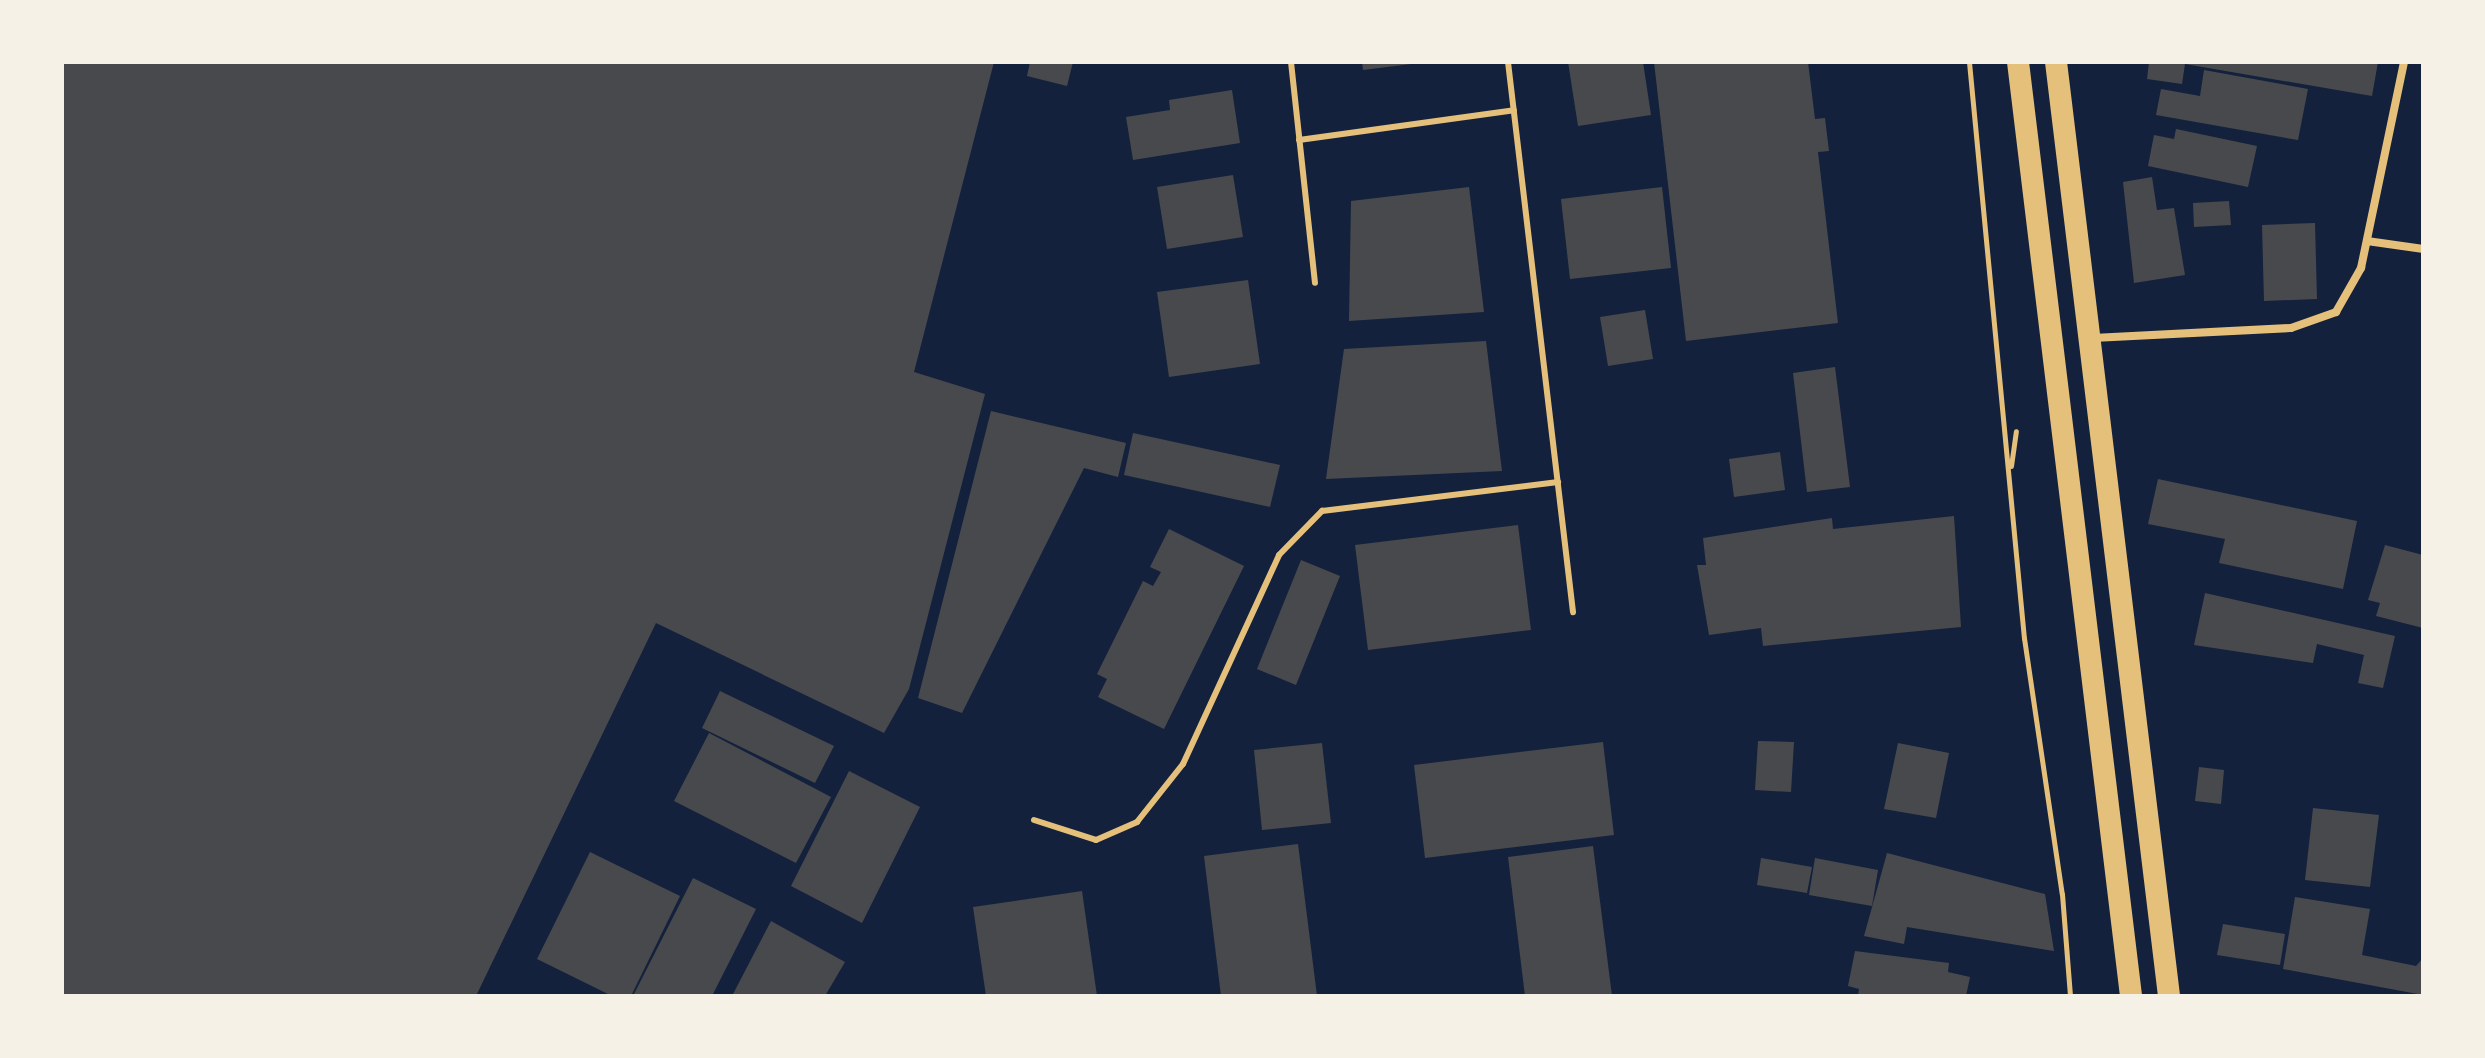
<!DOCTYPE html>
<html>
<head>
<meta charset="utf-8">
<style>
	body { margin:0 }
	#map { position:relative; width:2485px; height:1058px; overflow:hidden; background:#14213d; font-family:Raleway,sans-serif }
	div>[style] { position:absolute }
	.building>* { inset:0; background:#48494c }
	.path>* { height:5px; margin:-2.5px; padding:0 2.5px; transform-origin:2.5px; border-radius:2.5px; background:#e5c07b }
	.service>* { height:6px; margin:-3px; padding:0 3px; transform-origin:3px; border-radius:3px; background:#e5c07b }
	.minor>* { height:8px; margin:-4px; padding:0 4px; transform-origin:4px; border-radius:4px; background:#e5c07b }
	.trunk>* { height:22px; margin:-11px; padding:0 11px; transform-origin:11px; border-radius:11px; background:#e5c07b }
	span { translate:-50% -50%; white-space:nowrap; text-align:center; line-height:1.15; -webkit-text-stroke:8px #f6f1e7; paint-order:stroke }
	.frame { position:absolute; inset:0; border:64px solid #f6f1e7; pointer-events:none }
</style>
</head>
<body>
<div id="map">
	<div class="building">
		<i style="clip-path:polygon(62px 62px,994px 62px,914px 372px,985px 394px,909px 689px,884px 733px,656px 623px,476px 996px,62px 996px)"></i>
		<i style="clip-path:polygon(1030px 62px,1073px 62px,1067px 86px,1027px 76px)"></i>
		<i style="clip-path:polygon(1362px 62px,1411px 62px,1411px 64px,1363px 70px)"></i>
		<i style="clip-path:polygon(1568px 62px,1643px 62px,1651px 115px,1578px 126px)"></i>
		<i style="clip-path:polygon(1654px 62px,1808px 62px,1815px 119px,1825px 118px,1829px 151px,1818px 152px,1838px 323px,1686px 341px)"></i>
		<i style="clip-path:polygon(2149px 62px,2378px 62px,2372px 96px,2185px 64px,2182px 84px,2147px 79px)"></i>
		<i style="clip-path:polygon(2204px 70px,2308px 89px,2298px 140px,2156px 115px,2161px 89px,2200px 96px)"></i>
		<i style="clip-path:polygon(1232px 90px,1240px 143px,1133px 160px,1126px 117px,1170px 110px,1169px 100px)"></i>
		<i style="clip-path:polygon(2176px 129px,2257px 146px,2248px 187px,2148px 166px,2154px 135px,2174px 139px)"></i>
		<i style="clip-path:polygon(1233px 175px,1243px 237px,1167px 249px,1157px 187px)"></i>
		<i style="clip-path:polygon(2152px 177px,2157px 210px,2174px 208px,2185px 275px,2134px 283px,2123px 182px)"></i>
		<i style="clip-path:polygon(1469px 187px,1484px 312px,1349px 321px,1351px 201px)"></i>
		<i style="clip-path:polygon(1662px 187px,1671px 268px,1570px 279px,1561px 199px)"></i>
		<i style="clip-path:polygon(2229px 201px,2231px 225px,2194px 227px,2193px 203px)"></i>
		<i style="clip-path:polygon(2315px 223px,2317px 299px,2264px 301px,2262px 225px)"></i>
		<i style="clip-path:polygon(1248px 280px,1260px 364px,1169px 377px,1157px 292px)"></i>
		<i style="clip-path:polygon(1645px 310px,1653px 359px,1608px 366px,1600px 317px)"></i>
		<i style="clip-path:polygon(1486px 341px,1502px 471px,1326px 479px,1344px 349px)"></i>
		<i style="clip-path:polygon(1835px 367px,1850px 487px,1807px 492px,1793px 373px)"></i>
		<i style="clip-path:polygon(991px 411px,1126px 443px,1118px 477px,1084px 468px,962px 713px,918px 698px)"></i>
		<i style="clip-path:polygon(1133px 433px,1280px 465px,1270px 507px,1124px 475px)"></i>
		<i style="clip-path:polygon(1780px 452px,1785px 490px,1734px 497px,1729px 459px)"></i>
		<i style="clip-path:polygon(2158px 479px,2357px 521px,2343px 589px,2219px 563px,2225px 539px,2148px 524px)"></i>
		<i style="clip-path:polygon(1954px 516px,1961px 627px,1763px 646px,1761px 628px,1709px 635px,1697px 565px,1706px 565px,1703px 538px,1832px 518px,1833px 529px)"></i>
		<i style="clip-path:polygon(1518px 525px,1531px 630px,1368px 650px,1355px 545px)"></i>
		<i style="clip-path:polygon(1169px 529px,1244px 566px,1164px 729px,1098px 697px,1107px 679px,1097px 674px,1143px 581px,1153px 586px,1161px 572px,1150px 567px)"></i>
		<i style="clip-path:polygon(2385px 545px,2423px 555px,2423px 628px,2376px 616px,2380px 603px,2368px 600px)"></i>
		<i style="clip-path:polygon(1301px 560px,1340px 576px,1296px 685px,1257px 669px)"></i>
		<i style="clip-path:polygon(2205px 593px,2395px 636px,2383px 688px,2358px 683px,2364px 655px,2317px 644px,2313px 663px,2194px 645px)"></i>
		<i style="clip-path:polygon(720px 691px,834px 746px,815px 783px,702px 728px)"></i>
		<i style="clip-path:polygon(709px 733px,831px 797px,796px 863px,674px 801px)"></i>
		<i style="clip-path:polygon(1758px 741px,1794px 742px,1791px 792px,1755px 790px)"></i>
		<i style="clip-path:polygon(1603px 742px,1614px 835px,1425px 858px,1414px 765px)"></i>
		<i style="clip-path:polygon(1322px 743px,1331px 823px,1262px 830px,1254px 750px)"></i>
		<i style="clip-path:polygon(1898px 743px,1949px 753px,1936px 818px,1884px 809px)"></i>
		<i style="clip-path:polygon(2199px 767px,2224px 770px,2221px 804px,2195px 801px)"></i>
		<i style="clip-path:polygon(849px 771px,920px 807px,862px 923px,791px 886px)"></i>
		<i style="clip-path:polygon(2313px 808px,2379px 815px,2370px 887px,2305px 880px)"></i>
		<i style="clip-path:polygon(1298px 844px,1317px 996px,1221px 996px,1204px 856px)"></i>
		<i style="clip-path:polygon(1593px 846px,1612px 996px,1525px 996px,1508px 857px)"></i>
		<i style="clip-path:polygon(590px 852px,680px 896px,631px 996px,612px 996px,537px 959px)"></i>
		<i style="clip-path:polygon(1887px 853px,2045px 894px,2054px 951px,1907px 927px,1904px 944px,1864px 936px)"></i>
		<i style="clip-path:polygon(1761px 858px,1812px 867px,1807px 893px,1757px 885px)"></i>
		<i style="clip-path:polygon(1815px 858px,1878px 870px,1872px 906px,1809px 895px)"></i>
		<i style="clip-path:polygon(693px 878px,756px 909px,712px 996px,633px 996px)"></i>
		<i style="clip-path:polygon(1082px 891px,1097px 996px,986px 996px,973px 907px)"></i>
		<i style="clip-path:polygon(2295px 897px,2370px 909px,2362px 955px,2416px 966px,2423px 958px,2423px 995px,2283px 969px)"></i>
		<i style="clip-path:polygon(771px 921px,845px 962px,825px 996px,732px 996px)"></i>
		<i style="clip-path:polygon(2223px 924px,2285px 934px,2280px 965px,2217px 955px)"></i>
		<i style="clip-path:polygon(1855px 951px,1949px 963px,1948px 972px,1970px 977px,1966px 996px,1858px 996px,1859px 989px,1848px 986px)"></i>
	</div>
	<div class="path">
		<i style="left:1969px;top:62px;width:579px;rotate:84.55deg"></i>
		<i style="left:2024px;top:638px;width:259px;rotate:81.6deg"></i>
		<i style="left:2062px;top:894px;width:102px;rotate:85.5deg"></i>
		<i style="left:2011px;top:466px;width:35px;rotate:-82deg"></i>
	</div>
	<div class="service">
		<i style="left:1291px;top:62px;width:222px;rotate:83.8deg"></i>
		<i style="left:1508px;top:62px;width:554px;rotate:83.26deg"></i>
		<i style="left:1299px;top:140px;width:217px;rotate:-7.9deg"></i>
		<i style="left:1034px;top:820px;width:65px;rotate:17.9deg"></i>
		<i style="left:1096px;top:840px;width:45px;rotate:-23.7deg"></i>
		<i style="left:1137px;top:822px;width:74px;rotate:-51.6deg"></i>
		<i style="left:1183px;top:764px;width:230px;rotate:-65.3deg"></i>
		<i style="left:1279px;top:555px;width:62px;rotate:-45.7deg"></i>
		<i style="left:1322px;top:511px;width:238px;rotate:-7deg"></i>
	</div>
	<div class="minor">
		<i style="left:2367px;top:241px;width:57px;rotate:8.1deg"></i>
		<i style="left:2093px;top:338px;width:198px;rotate:-2.9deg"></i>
		<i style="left:2291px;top:328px;width:48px;rotate:-19.6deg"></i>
		<i style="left:2336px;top:312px;width:51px;rotate:-60.4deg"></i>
		<i style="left:2361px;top:268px;width:210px;rotate:-78.2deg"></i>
	</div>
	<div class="trunk">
		<i style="left:2018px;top:62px;width:941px;rotate:83.1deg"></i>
		<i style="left:2056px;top:62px;width:941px;rotate:83.1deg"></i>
	</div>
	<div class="frame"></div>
</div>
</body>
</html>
